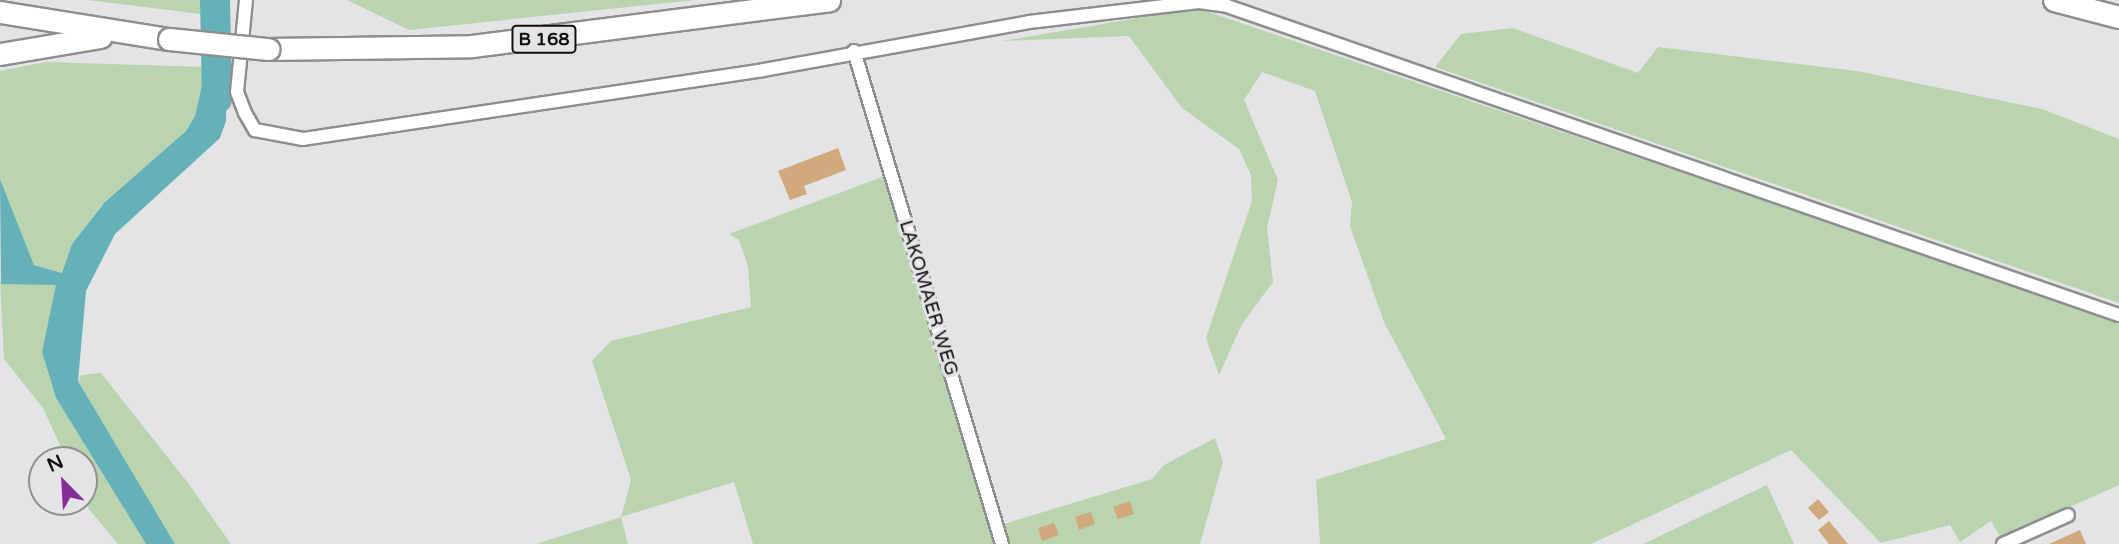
<!DOCTYPE html>
<html>
<head>
<meta charset="utf-8">
<style>
	body { margin:0 }
	#map { position:relative; width:2119px; height:544px; overflow:hidden; background:#e4e4e6; font-family:"Varela Round",sans-serif }
	div>[style] { position:absolute }
	.green>* { inset:0; background:#b9d4ae }
	.water>* { inset:0; background:#66b1b8 }
	.river>* { height:30px; margin:-15px; padding:0 15px; transform-origin:15px; border-radius:15px; background:#66b1b8 }
	.building>* { inset:0; background:#d0a97c }
	.roads { filter:drop-shadow(2px 0 #8e8e90) drop-shadow(-2px 0 #8e8e90) drop-shadow(0 2px #8e8e90) drop-shadow(0 -2px #8e8e90) }
	.street>* { height:12px; margin:-6px; padding:0 6px; transform-origin:6px; border-radius:6px; background:#fff }
	.primary>* { height:21px; margin:-10.5px; padding:0 10.5px; transform-origin:10.5px; border-radius:10.5px; background:#fff }
	.bridges { filter:drop-shadow(2px 0 #8e8e90) drop-shadow(-2px 0 #8e8e90) drop-shadow(0 2px #8e8e90) drop-shadow(0 -2px #8e8e90) }
	.primary-bridge>* { height:21px; margin:-10.5px; padding:0 10.5px; transform-origin:10.5px; border-radius:10.5px; background:#fff }
	span { translate:-50% -50%; white-space:nowrap; text-align:center; line-height:1.15; -webkit-text-stroke:7px #e4e4e6; paint-order:stroke }
	.shield-label span { padding:2px 5px; background:#e4e4e6; border:2px solid; border-radius:5px; -webkit-text-stroke-width:0 }
	.shield-label { font-size:18px; color:#111112; font-weight:700 }
	.street-label { font-size:19px; color:#111112 }
	.north { position:absolute; left:28px; top:446px; width:70px; height:70px; box-sizing:border-box; background:#e4e4e6; border:2px solid #909091; border-radius:50%; rotate:336deg; font-size:19px; font-weight:700; line-height:28px; text-align:center; color:#111112 }
	.north::after { content:''; display:block; margin:auto; width:24px; height:32px; background:#862c98; clip-path:polygon(50% 0,100% 100%,50% 72%,0 100%) }
</style>
</head>
<body>
<div id="map">
	<div class="green">
		<i style="clip-path:polygon(87px 0,206px 0,207px 15px,169px 10px)"></i>
		<i style="clip-path:polygon(347px 0,695px 0,409px 30px)"></i>
		<i style="clip-path:polygon(1197px 8px,2119px 321px,2119px 485px,2001px 538px,1991px 521px,1960px 542px,1950px 525px,1881px 543px,1791px 450px,1591px 544px,1320px 544px,1316px 480px,1446px 439px,1384px 322px,1350px 226px,1352px 202px,1315px 91px,1262px 72px,1244px 100px,1278px 180px,1267px 228px,1273px 282px,1242px 324px,1219px 375px,1206px 338px,1252px 201px,1251px 175px,1239px 149px,1182px 108px,1129px 36px,1002px 41px)"></i>
		<i style="clip-path:polygon(1513px 28px,1638px 73px,1658px 47px,1857px 71px,2042px 109px,2119px 139px,2119px 303px,1435px 67px,1461px 34px)"></i>
		<i style="clip-path:polygon(45px 62px,206px 67px,195px 116px,186px 131px,105px 202px,72px 244px,62px 273px,34px 265px,0 179px,0 71px)"></i>
		<i style="clip-path:polygon(885px 176px,995px 544px,753px 544px,734px 482px,621px 517px,628px 544px,536px 544px,621px 517px,631px 480px,592px 361px,611px 341px,751px 307px,748px 266px,739px 240px,729px 234px)"></i>
		<i style="clip-path:polygon(0 281px,57px 285px,42px 352px,56px 398px,146px 544px,118px 544px,88px 508px,84px 460px,67px 460px,43px 408px,4px 359px)"></i>
		<i style="clip-path:polygon(101px 373px,188px 483px,231px 544px,175px 544px,78px 381px,81px 375px)"></i>
		<i style="clip-path:polygon(1215px 438px,1223px 462px,1200px 544px,1010px 544px,1004px 524px,1152px 479px,1164px 465px)"></i>
		<i style="clip-path:polygon(1767px 485px,1794px 544px,1643px 544px)"></i>
	</div>
	<div class="water">
		<i style="clip-path:polygon(206px 67px,227px 68px,226px 121px,220px 138px,115px 234px,86px 291px,78px 381px,175px 544px,146px 544px,56px 398px,42px 352px,56px 285px,1px 284px,0 179px,34px 265px,62px 273px,72px 244px,105px 202px,186px 131px,195px 116px)"></i>
	</div>
	<div class="river">
		<i style="left:215px;top:0;width:99px;rotate:88.8deg"></i>
	</div>
	<div class="building">
		<i style="clip-path:polygon(838px 148px,846px 170px,804px 186px,807px 194px,790px 200px,778px 171px)"></i>
		<i style="clip-path:polygon(1818px 499px,1829px 512px,1819px 520px,1808px 508px)"></i>
		<i style="clip-path:polygon(1130px 501px,1134px 514px,1118px 519px,1113px 507px)"></i>
		<i style="clip-path:polygon(1091px 512px,1095px 524px,1079px 530px,1075px 517px)"></i>
		<i style="clip-path:polygon(1829px 521px,1848px 544px,1829px 544px,1818px 530px)"></i>
		<i style="clip-path:polygon(1054px 523px,1059px 535px,1042px 541px,1038px 528px)"></i>
		<i style="clip-path:polygon(2080px 530px,2086px 544px,2049px 544px)"></i>
	</div>
	<div class="roads">
		<div class="street">
			<i style="left:246px;top:0;width:92px;rotate:95.6deg"></i>
			<i style="left:237px;top:92px;width:22px;rotate:69deg"></i>
			<i style="left:245px;top:113px;width:20px;rotate:60deg"></i>
			<i style="left:255px;top:130px;width:49px;rotate:10.6deg"></i>
			<i style="left:303px;top:139px;width:465px;rotate:-8.5deg"></i>
			<i style="left:763px;top:70px;width:270px;rotate:-10.2deg"></i>
			<i style="left:1029px;top:22px;width:171px;rotate:-6.7deg"></i>
			<i style="left:1199px;top:2px;width:28px;rotate:8deg"></i>
			<i style="left:1227px;top:6px;width:944px;rotate:19.11deg"></i>
			<i style="left:854px;top:51px;width:515px;rotate:73.29deg"></i>
			<i style="left:2003px;top:544px;width:71px;rotate:-24deg"></i>
		</div>
		<div class="primary">
			<i style="left:2054px;top:0;width:67px;rotate:14.7deg"></i>
			<i style="left:0;top:12px;width:171px;rotate:9.1deg"></i>
			<i style="left:268px;top:49px;width:204px;rotate:-0.8deg"></i>
			<i style="left:472px;top:46px;width:360px;rotate:-7.3deg"></i>
			<i style="left:0;top:54px;width:102px;rotate:-9.6deg"></i>
		</div>
	</div>
	<div class="bridges">
		<div class="primary-bridge">
			<i style="left:169px;top:39px;width:100px;rotate:5.8deg"></i>
		</div>
	</div>
	<div class="shield-label">
		<span style="left:544px;top:39px">B 168</span>
	</div>
	<div class="street-label">
		<span style="left:928px;top:298px;rotate:73deg">LAKOMAER WEG</span>
	</div>
	<div class="north">N</div>
</div>
</body>
</html>
